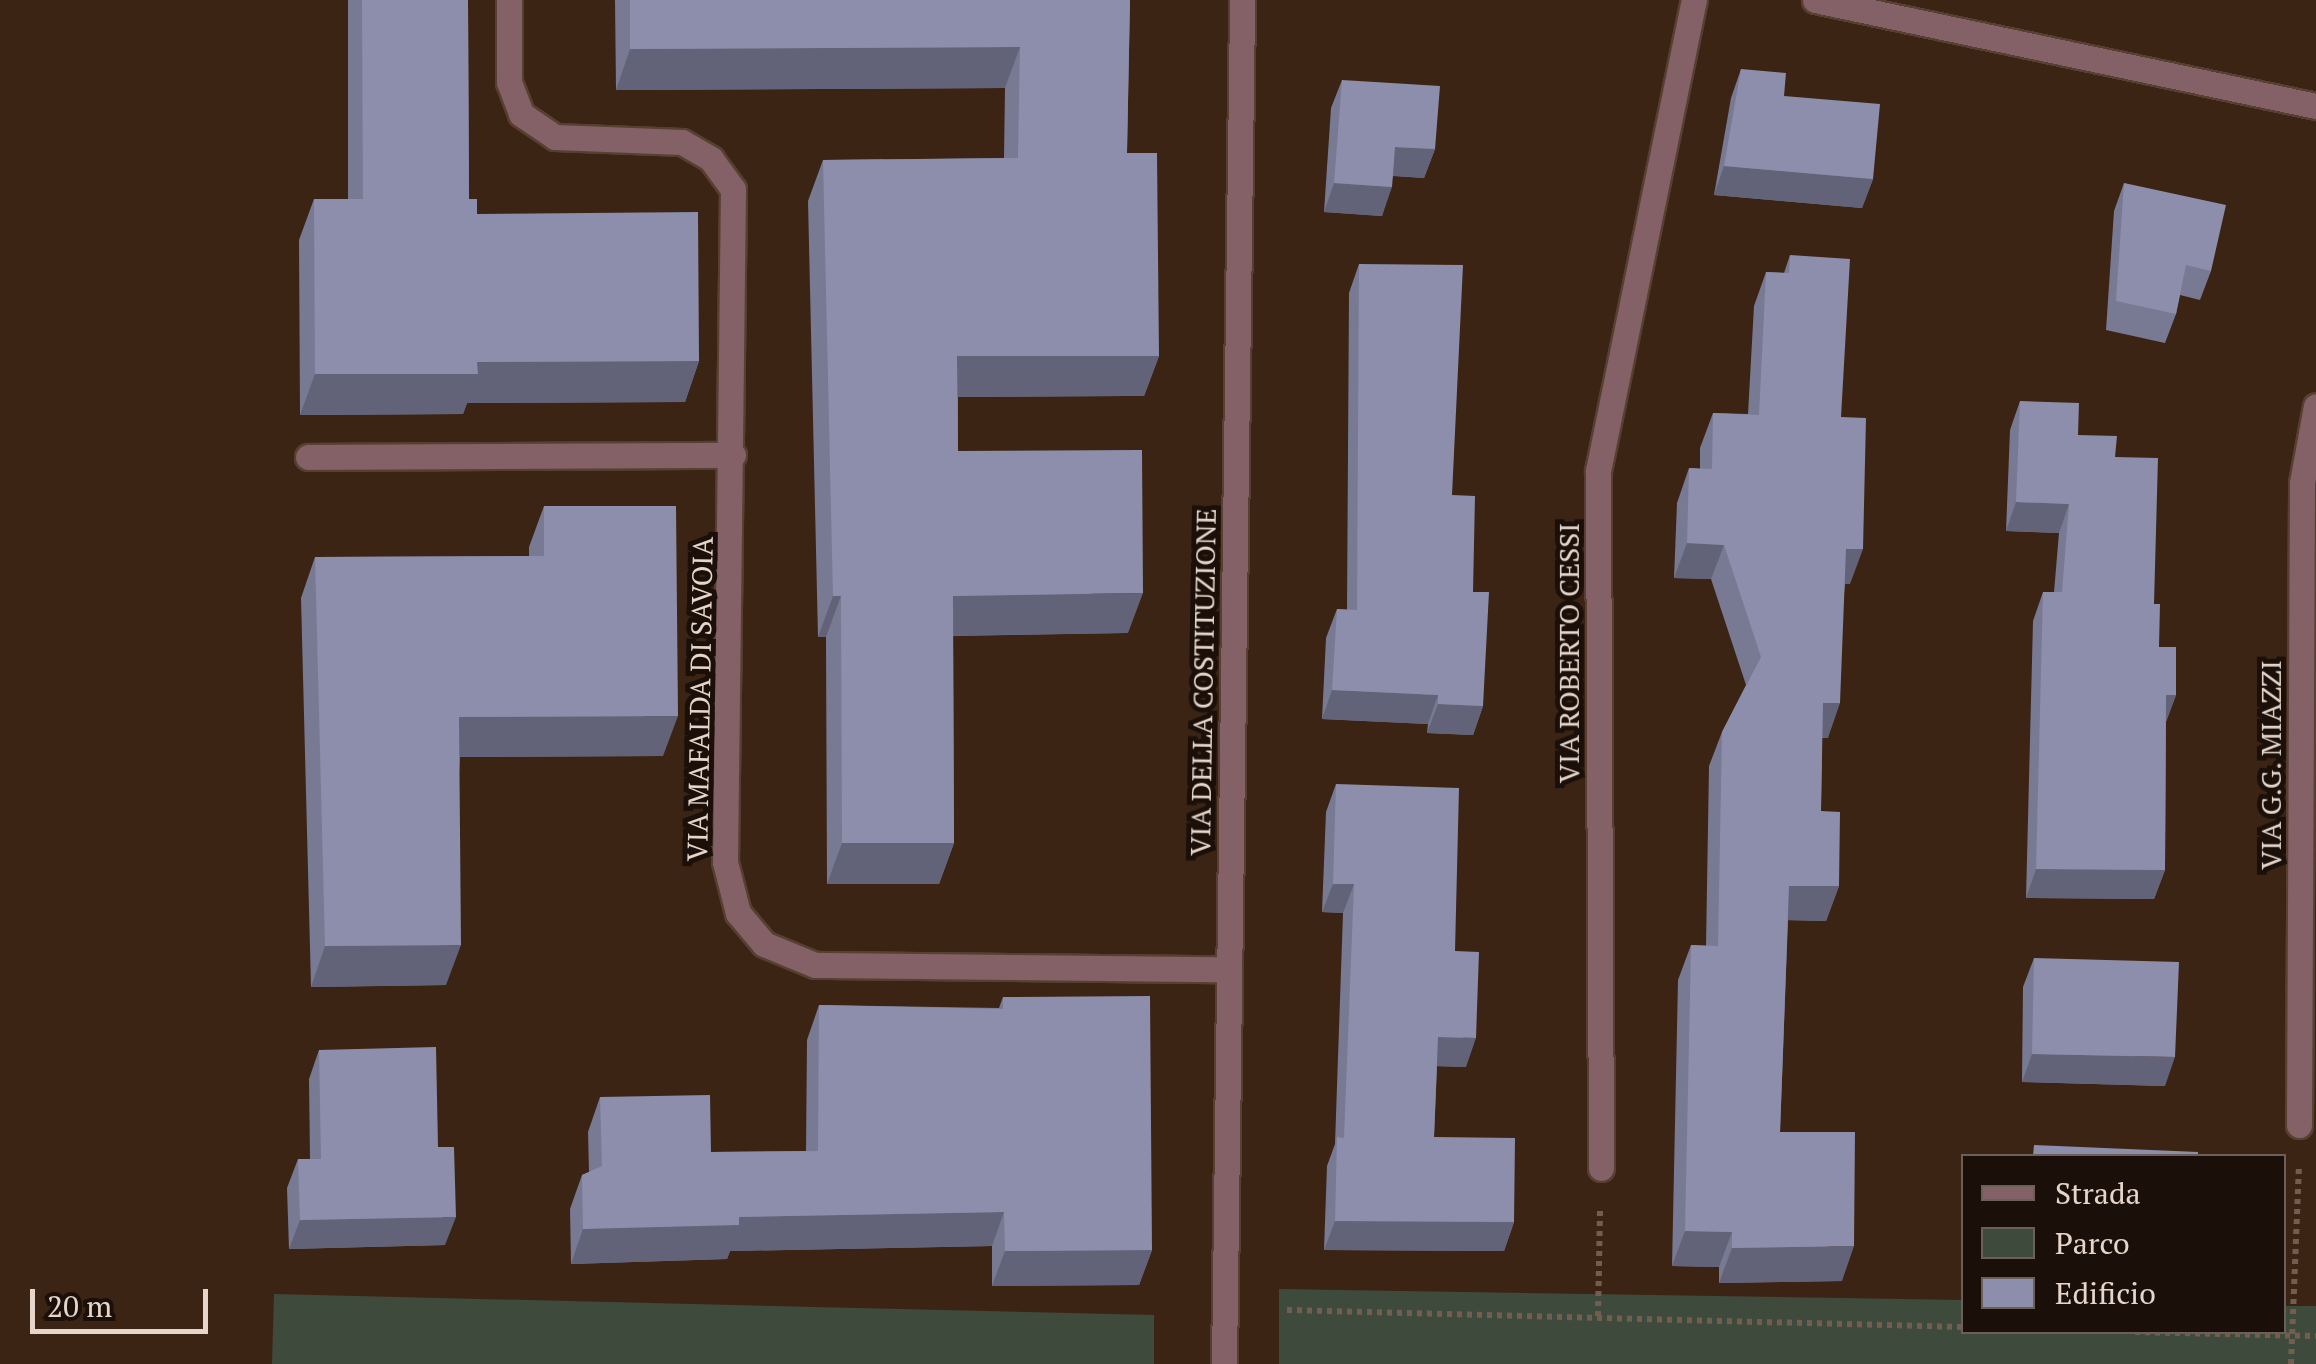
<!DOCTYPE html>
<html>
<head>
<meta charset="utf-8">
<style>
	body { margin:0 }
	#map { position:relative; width:2316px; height:1364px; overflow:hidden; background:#3c2414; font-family:"PT Serif",serif }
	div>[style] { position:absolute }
	.green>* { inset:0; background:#3e4a3b }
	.path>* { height:6px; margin-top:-3px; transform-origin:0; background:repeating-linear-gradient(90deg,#725d4f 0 5px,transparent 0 10px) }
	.roads { filter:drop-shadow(2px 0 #574031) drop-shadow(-2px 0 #574031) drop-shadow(0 2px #574031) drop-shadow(0 -2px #574031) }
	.minor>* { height:25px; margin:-12.5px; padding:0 12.5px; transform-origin:12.5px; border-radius:12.5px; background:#846166 }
	.wall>* { inset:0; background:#787a94 }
	.shaded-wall>* { inset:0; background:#626378 }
	.building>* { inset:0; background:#8c8eac }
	span { translate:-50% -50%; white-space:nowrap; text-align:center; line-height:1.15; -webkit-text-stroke:10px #1b1009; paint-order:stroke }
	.street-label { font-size:28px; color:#e5d5cb }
	.legend { position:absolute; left:1961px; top:1154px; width:325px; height:180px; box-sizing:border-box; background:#1b1009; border:2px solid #6c5f57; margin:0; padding:12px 18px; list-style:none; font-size:30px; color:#e5d5cb }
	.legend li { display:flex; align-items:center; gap:20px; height:50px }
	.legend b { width:50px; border:2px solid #6c5f57 }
	.scale { position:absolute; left:30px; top:1289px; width:178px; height:45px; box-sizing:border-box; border:5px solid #e5d5cb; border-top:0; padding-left:12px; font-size:30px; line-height:35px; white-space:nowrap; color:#e5d5cb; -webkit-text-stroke:8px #1b1009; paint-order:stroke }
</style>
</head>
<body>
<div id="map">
	<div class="green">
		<i style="clip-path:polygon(1279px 1289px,1963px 1300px,1964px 1332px,2284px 1332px,2284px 1306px,2316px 1306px,2316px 1364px,1279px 1364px)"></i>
		<i style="clip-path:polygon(274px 1294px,1154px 1315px,1154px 1364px,272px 1364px)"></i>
	</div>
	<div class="path">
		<i style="left:1287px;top:1310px;width:677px;rotate:1.44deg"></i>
		<i style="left:1598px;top:1316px;width:107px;rotate:-88.9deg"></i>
		<i style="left:2135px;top:1332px;width:181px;rotate:1.3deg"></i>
		<i style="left:2291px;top:1364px;width:198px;rotate:-87.7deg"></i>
	</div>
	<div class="roads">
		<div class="minor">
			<i style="left:509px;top:0;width:82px;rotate:90deg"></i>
			<i style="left:509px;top:82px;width:34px;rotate:69deg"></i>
			<i style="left:521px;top:114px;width:41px;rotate:34.1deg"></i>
			<i style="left:555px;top:137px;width:127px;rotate:2.3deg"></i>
			<i style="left:682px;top:142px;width:34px;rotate:30deg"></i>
			<i style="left:711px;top:159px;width:37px;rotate:54deg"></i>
			<i style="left:733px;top:189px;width:673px;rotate:90.68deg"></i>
			<i style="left:725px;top:862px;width:53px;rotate:75.7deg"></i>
			<i style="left:738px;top:913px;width:40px;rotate:50deg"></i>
			<i style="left:764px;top:944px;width:55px;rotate:22.4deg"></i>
			<i style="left:815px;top:965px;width:414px;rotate:0.6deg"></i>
			<i style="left:1815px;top:0;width:512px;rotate:11.95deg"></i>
			<i style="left:308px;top:457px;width:425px;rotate:-0.3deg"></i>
			<i style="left:2299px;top:1125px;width:642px;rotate:-89.73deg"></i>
			<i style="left:2302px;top:483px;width:78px;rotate:-79.7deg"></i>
			<i style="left:1601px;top:1168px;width:697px;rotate:-90.25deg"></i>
			<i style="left:1598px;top:471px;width:481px;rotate:-78.5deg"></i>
			<i style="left:1224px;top:1364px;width:1364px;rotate:-89.24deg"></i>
		</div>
	</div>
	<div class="wall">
		<i style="clip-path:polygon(348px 0,468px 0,469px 199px,477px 214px,699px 361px,685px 402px,467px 403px,463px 414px,300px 415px,299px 240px,314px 199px,348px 199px)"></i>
		<i style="clip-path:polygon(615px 0,1130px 0,1127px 153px,1159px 356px,1144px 396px,958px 397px,958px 451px,1128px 633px,953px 636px,954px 843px,939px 884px,827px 884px,826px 637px,818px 637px,808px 201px,823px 160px,1004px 158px,1005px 88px,616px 90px)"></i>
		<i style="clip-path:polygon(1741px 69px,1784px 96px,1873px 179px,1862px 208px,1714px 195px,1731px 98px)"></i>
		<i style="clip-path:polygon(1342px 80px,1435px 149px,1424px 178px,1393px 176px,1382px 216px,1324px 212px,1331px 108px)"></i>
		<i style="clip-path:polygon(2124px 183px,2211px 271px,2200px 300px,2180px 295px,2176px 314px,2165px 343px,2106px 330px,2114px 211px)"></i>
		<i style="clip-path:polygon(1790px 255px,1841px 417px,1850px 584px,1845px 584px,1828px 738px,1822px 738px,1821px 811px,1839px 886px,1826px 921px,1788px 920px,1780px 1132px,1842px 1281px,1719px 1283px,1719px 1267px,1672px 1266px,1678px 980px,1691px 945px,1706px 946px,1709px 766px,1722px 732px,1746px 685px,1711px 579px,1674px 578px,1677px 503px,1689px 468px,1700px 469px,1700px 448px,1713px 413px,1748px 414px,1754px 306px,1766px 272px,1784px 273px)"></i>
		<i style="clip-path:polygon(1359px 264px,1452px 495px,1473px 592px,1483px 706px,1473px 735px,1427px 733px,1428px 724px,1322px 719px,1326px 638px,1337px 609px,1347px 610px,1349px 293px)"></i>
		<i style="clip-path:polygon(2020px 401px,2115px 457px,2154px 604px,2159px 647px,2176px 695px,2166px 722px,2165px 870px,2154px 899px,2026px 898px,2033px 621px,2043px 592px,2054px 592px,2059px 533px,2006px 531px,2010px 430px)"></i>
		<i style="clip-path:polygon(544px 506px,663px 756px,460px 757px,446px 985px,311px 987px,301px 598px,315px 557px,529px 556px,529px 547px)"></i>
		<i style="clip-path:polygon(1336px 784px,1455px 951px,1466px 1067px,1437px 1066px,1434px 1137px,1514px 1222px,1504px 1251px,1324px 1250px,1327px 1166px,1335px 1144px,1343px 913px,1322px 912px,1326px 812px)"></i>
		<i style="clip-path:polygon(2034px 958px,2165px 1086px,2022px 1082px,2023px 987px)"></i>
		<i style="clip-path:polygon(1003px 997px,1152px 1250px,1139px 1285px,992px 1286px,992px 1246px,730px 1251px,727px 1259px,571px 1264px,570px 1209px,582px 1175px,589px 1172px,588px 1132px,600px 1097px,711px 1152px,806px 1151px,807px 1040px,819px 1005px,999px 1008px)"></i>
		<i style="clip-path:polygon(319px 1050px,438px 1147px,445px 1245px,289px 1249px,287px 1188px,298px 1159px,310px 1159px,309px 1079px)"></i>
	</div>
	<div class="shaded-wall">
		<i style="clip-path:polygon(1020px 47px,1005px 88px,616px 90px,630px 49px)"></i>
		<i style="clip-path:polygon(1395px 147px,1435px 149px,1424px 178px,1384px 175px)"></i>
		<i style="clip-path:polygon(1724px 166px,1873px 179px,1862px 208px,1714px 195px)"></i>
		<i style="clip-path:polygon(1334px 183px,1392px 187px,1382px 216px,1324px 212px)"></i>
		<i style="clip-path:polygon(957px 356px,1159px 356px,1144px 396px,943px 397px)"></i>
		<i style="clip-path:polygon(699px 361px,685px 402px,467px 403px,463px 414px,300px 415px,315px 374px,477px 362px)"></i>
		<i style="clip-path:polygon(2016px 502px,2069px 504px,2059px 533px,2006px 531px)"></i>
		<i style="clip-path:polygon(1687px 543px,1724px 545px,1711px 579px,1674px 578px)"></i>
		<i style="clip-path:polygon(1846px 549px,1863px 549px,1850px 584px,1833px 584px)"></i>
		<i style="clip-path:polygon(1143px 593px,1128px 633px,938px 636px,953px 596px)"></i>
		<i style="clip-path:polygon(833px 596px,841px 596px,826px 637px,818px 637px)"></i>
		<i style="clip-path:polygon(1332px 690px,1438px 695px,1428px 724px,1322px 719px)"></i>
		<i style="clip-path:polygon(2166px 695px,2176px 695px,2165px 724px)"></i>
		<i style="clip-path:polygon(1823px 703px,1840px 703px,1828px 738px,1810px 737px)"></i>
		<i style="clip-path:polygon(1438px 704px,1483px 706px,1473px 735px,1427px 733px)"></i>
		<i style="clip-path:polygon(678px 716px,663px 756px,445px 757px,459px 717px)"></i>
		<i style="clip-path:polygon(842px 843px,954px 843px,939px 884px,827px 884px)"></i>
		<i style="clip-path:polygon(2036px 869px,2165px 870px,2154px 899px,2026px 898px)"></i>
		<i style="clip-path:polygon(1333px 884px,1354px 884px,1343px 913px,1322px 912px)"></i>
		<i style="clip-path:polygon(1789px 886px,1839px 886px,1826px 921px,1777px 920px)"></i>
		<i style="clip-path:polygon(461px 945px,446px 985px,311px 987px,325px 946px)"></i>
		<i style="clip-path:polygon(1438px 1037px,1476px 1038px,1466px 1067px,1428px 1066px)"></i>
		<i style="clip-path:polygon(2032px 1054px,2175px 1057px,2165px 1086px,2022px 1082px)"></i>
		<i style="clip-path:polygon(1004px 1212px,992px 1246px,730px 1251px,727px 1259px,571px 1264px,583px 1229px,739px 1217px)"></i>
		<i style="clip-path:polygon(456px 1217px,445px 1245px,289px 1249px,300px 1220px)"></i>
		<i style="clip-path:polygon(1335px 1221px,1514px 1222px,1504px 1251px,1324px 1250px)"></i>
		<i style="clip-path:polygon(1685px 1231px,1732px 1232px,1719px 1267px,1672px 1266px)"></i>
		<i style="clip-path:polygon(1854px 1246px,1842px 1281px,1719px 1283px,1732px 1248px)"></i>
		<i style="clip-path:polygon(1152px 1250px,1139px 1285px,992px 1286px,1005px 1251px)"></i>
	</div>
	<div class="building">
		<i style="clip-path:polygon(362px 0,468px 0,469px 199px,477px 199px,477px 214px,698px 212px,699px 361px,477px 362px,478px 374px,315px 374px,314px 199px,363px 199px)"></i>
		<i style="clip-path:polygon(630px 0,1130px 0,1127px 153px,1157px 153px,1159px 356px,957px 356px,958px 451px,1142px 450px,1143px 593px,953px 596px,954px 843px,842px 843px,841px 596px,833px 596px,823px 160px,1018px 158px,1020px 47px,630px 49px)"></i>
		<i style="clip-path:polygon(1741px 69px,1786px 73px,1784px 96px,1880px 104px,1873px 179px,1724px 166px)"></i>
		<i style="clip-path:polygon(1342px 80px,1440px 86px,1435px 149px,1395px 147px,1392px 187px,1334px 183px)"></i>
		<i style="clip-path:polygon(2124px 183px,2226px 205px,2211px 271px,2186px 265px,2176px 314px,2116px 301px)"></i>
		<i style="clip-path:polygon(1790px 255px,1850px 259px,1841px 417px,1866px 418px,1863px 549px,1846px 549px,1840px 703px,1823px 703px,1821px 811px,1840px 812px,1839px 886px,1789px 886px,1780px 1132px,1855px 1132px,1854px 1246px,1732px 1248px,1732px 1232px,1685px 1231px,1691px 945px,1718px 946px,1722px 732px,1761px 657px,1724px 545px,1687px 543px,1689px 468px,1712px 469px,1713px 413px,1759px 415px,1766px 272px,1789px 273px)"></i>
		<i style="clip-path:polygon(1359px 264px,1463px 265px,1452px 495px,1475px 496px,1473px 592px,1489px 592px,1483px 706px,1438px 704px,1438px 695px,1332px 690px,1337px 609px,1357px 610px)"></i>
		<i style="clip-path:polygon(2020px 401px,2079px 403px,2078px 435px,2117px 436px,2115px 457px,2158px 458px,2154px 604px,2160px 604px,2159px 647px,2176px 647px,2176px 695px,2166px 695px,2165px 870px,2036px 869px,2043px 592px,2062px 592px,2069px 504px,2016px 502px)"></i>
		<i style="clip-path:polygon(544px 506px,676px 506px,678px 716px,459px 717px,461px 945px,325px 946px,315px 557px,544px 556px)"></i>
		<i style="clip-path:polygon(1336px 784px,1459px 788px,1455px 951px,1479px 952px,1476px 1038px,1438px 1037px,1434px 1137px,1515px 1138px,1514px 1222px,1335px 1221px,1337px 1137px,1344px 1138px,1354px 884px,1333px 884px)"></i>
		<i style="clip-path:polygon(2034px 958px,2179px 962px,2175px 1057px,2032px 1054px)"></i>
		<i style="clip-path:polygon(1150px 996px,1152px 1250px,1005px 1251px,1004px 1212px,739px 1217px,739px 1225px,583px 1229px,582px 1175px,602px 1166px,600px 1097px,710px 1095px,711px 1152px,818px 1151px,819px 1005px,1003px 1009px,1003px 997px)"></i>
		<i style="clip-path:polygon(436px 1047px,438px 1147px,454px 1147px,456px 1217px,300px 1220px,298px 1159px,321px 1159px,319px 1050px)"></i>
		<i style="clip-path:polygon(2034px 1145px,2198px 1152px,2198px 1156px,2033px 1156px)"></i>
	</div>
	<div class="street-label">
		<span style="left:1569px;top:653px;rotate:-90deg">VIA ROBERTO CESSI</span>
		<span style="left:1203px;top:682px;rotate:-89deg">VIA DELLA COSTITUZIONE</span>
		<span style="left:700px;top:699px;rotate:-89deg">VIA MAFALDA DI SAVOIA</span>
		<span style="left:2271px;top:765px;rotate:-90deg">VIA G.G. MIAZZI</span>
	</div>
	<ul class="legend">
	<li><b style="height:12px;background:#846166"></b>Strada</li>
	<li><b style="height:28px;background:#3e4a3b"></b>Parco</li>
	<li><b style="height:28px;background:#8c8eac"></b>Edificio</li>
	</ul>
	<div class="scale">20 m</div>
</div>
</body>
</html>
